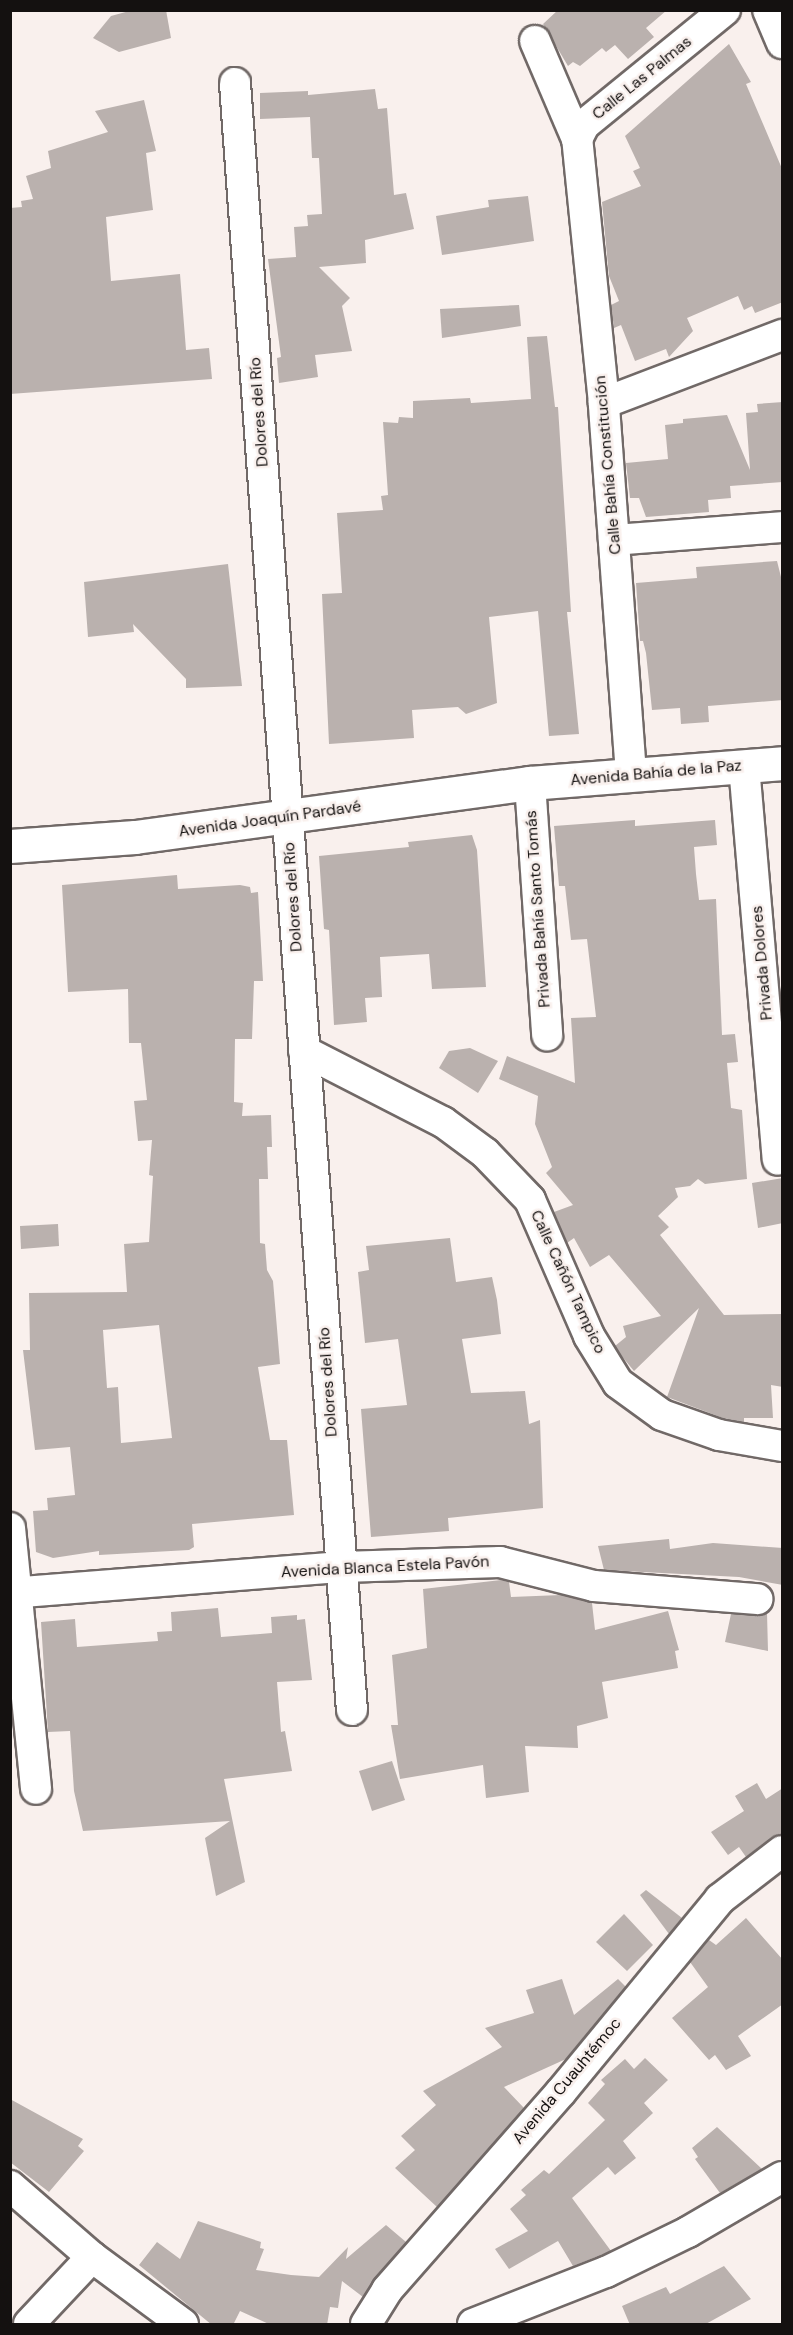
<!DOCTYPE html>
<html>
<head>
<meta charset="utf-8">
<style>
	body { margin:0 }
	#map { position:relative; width:793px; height:2335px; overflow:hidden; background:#f9f0ed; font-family:"DM Sans",sans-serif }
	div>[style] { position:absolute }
	.building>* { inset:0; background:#bab1ae }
	.roads { filter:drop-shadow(2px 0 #716967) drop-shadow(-2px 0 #716967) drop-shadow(0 2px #716967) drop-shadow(0 -2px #716967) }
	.minor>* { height:30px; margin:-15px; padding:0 15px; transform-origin:15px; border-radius:15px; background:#fff }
	.major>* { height:33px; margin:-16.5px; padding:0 16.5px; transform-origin:16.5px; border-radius:16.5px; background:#fff }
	span { translate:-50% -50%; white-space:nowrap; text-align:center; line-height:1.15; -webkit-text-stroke:5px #f9f0ed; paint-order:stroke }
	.street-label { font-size:16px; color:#141110 }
	.frame { position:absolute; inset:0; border:12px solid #141110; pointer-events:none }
</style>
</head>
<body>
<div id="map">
	<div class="building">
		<i style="clip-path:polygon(133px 10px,166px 10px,171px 38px,119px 52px,93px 38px,111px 16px)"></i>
		<i style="clip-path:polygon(558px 10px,667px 10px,646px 28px,654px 37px,628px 59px,615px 45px,606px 52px,602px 48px,580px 66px,573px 62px,568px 66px,543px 24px)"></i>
		<i style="clip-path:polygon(729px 44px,751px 82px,746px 84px,783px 171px,783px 302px,755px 313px,752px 306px,744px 310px,738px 296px,687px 318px,693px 331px,669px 357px,666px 349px,635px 361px,621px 325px,614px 328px,611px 305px,619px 301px,609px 276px,602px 202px,641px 186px,633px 171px,640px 168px,625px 136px)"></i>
		<i style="clip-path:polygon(375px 89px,378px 109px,387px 108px,394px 195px,406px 193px,414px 229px,365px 240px,366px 263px,319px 267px,350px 298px,342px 306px,352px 351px,315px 355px,318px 377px,279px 383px,277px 358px,281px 357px,268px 259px,296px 257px,294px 227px,308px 226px,307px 215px,322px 214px,319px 158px,312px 158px,310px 117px,260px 119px,260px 93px,308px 91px,308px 95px)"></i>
		<i style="clip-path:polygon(144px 100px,156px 151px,146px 153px,153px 210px,106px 217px,111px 281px,180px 274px,186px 350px,209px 348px,212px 379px,10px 394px,10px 208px,22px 207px,21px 201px,33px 199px,26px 176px,51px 168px,48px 151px,108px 132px,95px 111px)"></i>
		<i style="clip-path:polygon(528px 196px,534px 241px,442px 255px,436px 216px,489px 207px,488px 200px)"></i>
		<i style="clip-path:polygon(519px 305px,521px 326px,442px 338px,440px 309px)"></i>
		<i style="clip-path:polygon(547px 336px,555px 407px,558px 407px,571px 612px,567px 612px,579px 734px,549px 736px,538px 611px,489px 617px,497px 703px,466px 714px,458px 707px,412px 710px,414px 738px,329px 744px,322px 594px,342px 593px,337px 513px,383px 510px,381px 496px,388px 495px,383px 422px,398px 423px,399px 417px,413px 418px,413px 401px,470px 398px,471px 403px,531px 399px,527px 337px)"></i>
		<i style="clip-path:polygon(783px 402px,783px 482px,730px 486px,731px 498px,708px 500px,709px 512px,646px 517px,639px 498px,630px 498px,626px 463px,668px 459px,665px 425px,683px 423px,683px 419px,727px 415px,750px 470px,746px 413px,758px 412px,757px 404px)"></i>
		<i style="clip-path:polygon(777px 561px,783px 585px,783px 700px,708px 706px,709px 722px,681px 724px,680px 708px,652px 710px,646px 653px,643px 641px,640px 641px,636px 583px,697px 578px,696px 567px)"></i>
		<i style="clip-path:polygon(228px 564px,242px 686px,186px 688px,186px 679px,133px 624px,134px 632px,88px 637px,84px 582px)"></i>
		<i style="clip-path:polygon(635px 820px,635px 826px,715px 820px,717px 845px,694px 847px,696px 874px,699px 900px,716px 899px,722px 1035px,735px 1034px,738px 1062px,727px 1063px,731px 1108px,742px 1110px,747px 1179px,705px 1184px,698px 1179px,690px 1186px,675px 1188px,678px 1197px,658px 1216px,669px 1227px,660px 1235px,724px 1315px,783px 1314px,783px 1387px,771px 1385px,773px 1418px,744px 1418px,744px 1422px,723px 1418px,667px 1397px,699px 1308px,634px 1371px,620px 1354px,615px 1346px,626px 1337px,623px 1326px,661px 1316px,609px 1255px,590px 1267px,574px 1238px,567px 1243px,554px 1212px,573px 1205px,546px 1173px,552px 1167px,535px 1124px,538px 1096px,499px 1079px,507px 1056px,575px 1083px,571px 1018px,596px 1017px,587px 939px,571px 940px,565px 886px,559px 886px,554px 826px)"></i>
		<i style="clip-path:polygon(472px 835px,477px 850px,486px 987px,432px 989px,429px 954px,380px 957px,382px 997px,365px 998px,367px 1022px,334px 1025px,329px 930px,324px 929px,319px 856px,409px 847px,408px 842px)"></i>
		<i style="clip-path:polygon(evenodd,177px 875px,178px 889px,240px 885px,250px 887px,251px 893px,258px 892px,263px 981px,254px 981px,252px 1039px,235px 1039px,234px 1102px,243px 1103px,242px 1116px,271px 1115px,272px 1147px,267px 1147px,268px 1179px,259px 1179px,260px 1243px,265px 1244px,267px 1270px,273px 1281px,280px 1364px,258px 1367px,270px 1440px,287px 1440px,294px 1515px,192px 1524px,194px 1547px,189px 1550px,99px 1555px,99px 1551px,53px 1558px,36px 1552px,33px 1511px,48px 1510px,47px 1498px,75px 1495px,70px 1447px,35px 1450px,23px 1350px,30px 1350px,29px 1293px,127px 1292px,124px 1244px,149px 1242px,153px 1176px,149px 1175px,152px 1140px,138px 1141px,134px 1101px,147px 1100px,141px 1043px,129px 1043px,128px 989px,68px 992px,62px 885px,177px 875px,159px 1325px,172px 1438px,121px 1443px,118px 1387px,107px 1388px,103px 1330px,159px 1325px)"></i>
		<i style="clip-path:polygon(470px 1048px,498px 1061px,478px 1093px,439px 1068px,449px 1051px)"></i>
		<i style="clip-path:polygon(783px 1178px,783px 1223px,758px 1228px,752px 1183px)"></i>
		<i style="clip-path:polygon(58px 1224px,59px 1246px,21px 1249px,20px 1226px)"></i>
		<i style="clip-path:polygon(450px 1238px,456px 1282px,492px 1277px,497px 1300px,501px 1334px,462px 1339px,471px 1393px,525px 1391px,529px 1424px,540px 1420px,543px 1508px,448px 1518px,449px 1531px,371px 1537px,361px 1409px,407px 1405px,398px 1339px,365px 1343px,358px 1272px,369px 1270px,366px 1246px)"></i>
		<i style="clip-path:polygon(669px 1539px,670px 1549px,713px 1543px,783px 1548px,783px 1585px,739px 1577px,604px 1570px,598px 1546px)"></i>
		<i style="clip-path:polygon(501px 1580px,509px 1582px,511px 1597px,561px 1595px,592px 1603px,595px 1630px,668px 1611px,679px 1650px,675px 1651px,678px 1668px,602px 1682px,608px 1718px,577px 1726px,578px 1748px,525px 1746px,529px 1792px,486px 1798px,483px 1765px,400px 1779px,391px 1725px,398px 1725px,392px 1655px,427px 1648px,423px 1589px)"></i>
		<i style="clip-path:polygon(218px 1608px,221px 1637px,272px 1633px,271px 1617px,297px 1615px,297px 1620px,305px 1619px,312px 1680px,277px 1682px,281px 1732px,285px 1731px,292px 1771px,224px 1779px,245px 1882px,216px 1896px,205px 1838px,230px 1821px,83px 1831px,74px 1791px,70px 1731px,48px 1732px,41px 1622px,75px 1619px,77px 1647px,158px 1641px,157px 1632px,172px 1631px,171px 1612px)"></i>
		<i style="clip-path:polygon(767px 1613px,768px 1651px,725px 1642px,731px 1614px,756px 1616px)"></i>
		<i style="clip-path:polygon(392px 1761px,405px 1800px,372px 1811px,359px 1771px)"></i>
		<i style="clip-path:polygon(757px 1783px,766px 1799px,783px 1788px,783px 1834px,771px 1837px,746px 1857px,739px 1847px,728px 1855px,711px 1832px,744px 1811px,735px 1796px)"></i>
		<i style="clip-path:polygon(646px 1890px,682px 1918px,669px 1934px,640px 1895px)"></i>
		<i style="clip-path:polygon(624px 1914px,653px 1945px,627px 1971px,596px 1942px)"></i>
		<i style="clip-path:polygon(746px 1918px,783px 1960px,783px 2004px,738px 2036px,751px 2056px,726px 2070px,715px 2055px,709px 2060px,672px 2018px,708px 1987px,690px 1962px,709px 1940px,716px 1945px)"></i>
		<i style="clip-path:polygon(562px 1979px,574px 2015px,618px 1979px,626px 1987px,566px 2059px,504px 2087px,524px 2108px,437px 2207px,395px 2168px,415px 2150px,401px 2136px,436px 2105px,423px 2091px,502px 2047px,485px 2028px,534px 2013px,526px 1990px)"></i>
		<i style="clip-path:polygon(645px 2058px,668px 2080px,644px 2103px,653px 2113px,623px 2141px,636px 2158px,615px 2175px,608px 2167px,572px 2198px,611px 2251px,573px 2266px,558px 2241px,509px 2269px,495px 2249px,528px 2231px,510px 2209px,526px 2195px,521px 2190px,544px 2170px,549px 2174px,605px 2120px,588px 2103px,605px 2084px,601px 2080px,625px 2059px,634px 2069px)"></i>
		<i style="clip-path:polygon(10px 2099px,83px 2139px,78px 2146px,84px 2151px,49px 2192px,10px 2162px)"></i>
		<i style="clip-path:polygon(717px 2127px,762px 2169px,720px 2193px,695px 2159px,698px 2157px,692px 2148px)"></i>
		<i style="clip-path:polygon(198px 2221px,261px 2242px,260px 2248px,264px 2249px,256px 2270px,291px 2275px,319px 2277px,348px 2247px,346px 2259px,386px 2225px,406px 2242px,363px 2297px,342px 2281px,338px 2308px,330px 2307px,327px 2325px,271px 2325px,240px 2311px,233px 2325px,212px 2325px,139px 2265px,157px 2242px,180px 2259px)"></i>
		<i style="clip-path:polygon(724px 2266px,751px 2299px,704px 2325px,630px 2325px,622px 2306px,666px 2287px,670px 2294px)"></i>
	</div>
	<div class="roads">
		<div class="minor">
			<i style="left:768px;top:10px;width:36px;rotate:67deg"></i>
			<i style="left:535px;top:41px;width:107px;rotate:66.8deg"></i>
			<i style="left:235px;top:83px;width:1631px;rotate:85.89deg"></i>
			<i style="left:604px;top:403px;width:191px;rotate:-20.9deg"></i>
			<i style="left:614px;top:540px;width:169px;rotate:-4.4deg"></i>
			<i style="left:744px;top:766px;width:395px;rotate:85.1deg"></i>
			<i style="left:631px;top:774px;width:372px;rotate:-94.2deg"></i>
			<i style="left:604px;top:403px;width:265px;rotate:-95.8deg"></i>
			<i style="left:577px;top:139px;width:16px;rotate:-63deg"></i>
			<i style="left:584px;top:125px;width:182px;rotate:-39.2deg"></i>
			<i style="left:530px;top:783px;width:253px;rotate:86.1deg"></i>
			<i style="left:304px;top:1051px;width:156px;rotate:27.1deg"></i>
			<i style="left:443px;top:1122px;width:52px;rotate:36.4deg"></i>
			<i style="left:485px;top:1153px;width:65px;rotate:46.2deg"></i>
			<i style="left:530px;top:1200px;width:148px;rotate:66.5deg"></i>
			<i style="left:589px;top:1336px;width:55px;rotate:58.3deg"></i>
			<i style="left:618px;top:1383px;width:54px;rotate:36deg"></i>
			<i style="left:662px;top:1415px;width:60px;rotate:19.3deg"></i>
			<i style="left:719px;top:1435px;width:64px;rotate:9.9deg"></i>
			<i style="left:10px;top:1528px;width:262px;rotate:84.3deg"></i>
			<i style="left:10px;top:1593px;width:333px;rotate:-4.5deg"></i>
			<i style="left:342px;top:1567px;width:158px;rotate:-1.8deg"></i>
			<i style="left:500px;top:1562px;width:97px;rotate:14.3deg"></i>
			<i style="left:594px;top:1586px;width:164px;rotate:4.6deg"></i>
			<i style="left:10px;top:2186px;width:108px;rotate:40.9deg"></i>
			<i style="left:92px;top:2257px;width:113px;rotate:36.4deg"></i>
			<i style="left:29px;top:2324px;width:92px;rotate:-46.8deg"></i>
			<i style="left:366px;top:2324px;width:40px;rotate:-58deg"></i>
			<i style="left:387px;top:2290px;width:264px;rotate:-48.7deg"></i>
			<i style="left:561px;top:2092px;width:250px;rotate:-50.5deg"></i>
			<i style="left:720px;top:1899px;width:78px;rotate:-37.7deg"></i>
			<i style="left:473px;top:2324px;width:143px;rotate:-21.4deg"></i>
			<i style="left:606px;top:2272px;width:91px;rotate:-26deg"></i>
			<i style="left:688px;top:2232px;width:109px;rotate:-30.3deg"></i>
		</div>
		<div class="major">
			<i style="left:10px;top:846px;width:125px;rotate:-4.1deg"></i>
			<i style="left:135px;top:837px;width:399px;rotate:-7.8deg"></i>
			<i style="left:530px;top:783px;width:253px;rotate:-4.5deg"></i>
		</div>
	</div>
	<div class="street-label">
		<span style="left:642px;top:78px;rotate:-39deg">Calle Las Palmas</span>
		<span style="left:259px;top:412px;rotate:-94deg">Dolores del Río</span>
		<span style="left:608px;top:465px;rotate:-95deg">Calle Bahía Constitución</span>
		<span style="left:656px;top:773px;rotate:-5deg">Avenida Bahía de la Paz</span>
		<span style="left:270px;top:819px;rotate:-8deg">Avenida Joaquín Pardavé</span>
		<span style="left:293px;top:897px;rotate:-94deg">Dolores del Río</span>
		<span style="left:538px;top:909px;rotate:-94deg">Privada Bahía Santo Tomás</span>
		<span style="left:762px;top:963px;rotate:-95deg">Privada Dolores</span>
		<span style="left:568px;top:1282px;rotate:65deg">Calle Cañón Tampico</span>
		<span style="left:328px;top:1382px;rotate:-94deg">Dolores del Río</span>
		<span style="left:385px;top:1567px;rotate:-3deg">Avenida Blanca Estela Pavón</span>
		<span style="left:567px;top:2081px;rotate:-50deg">Avenida Cuauhtémoc</span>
	</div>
	<div class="frame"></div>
</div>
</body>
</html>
